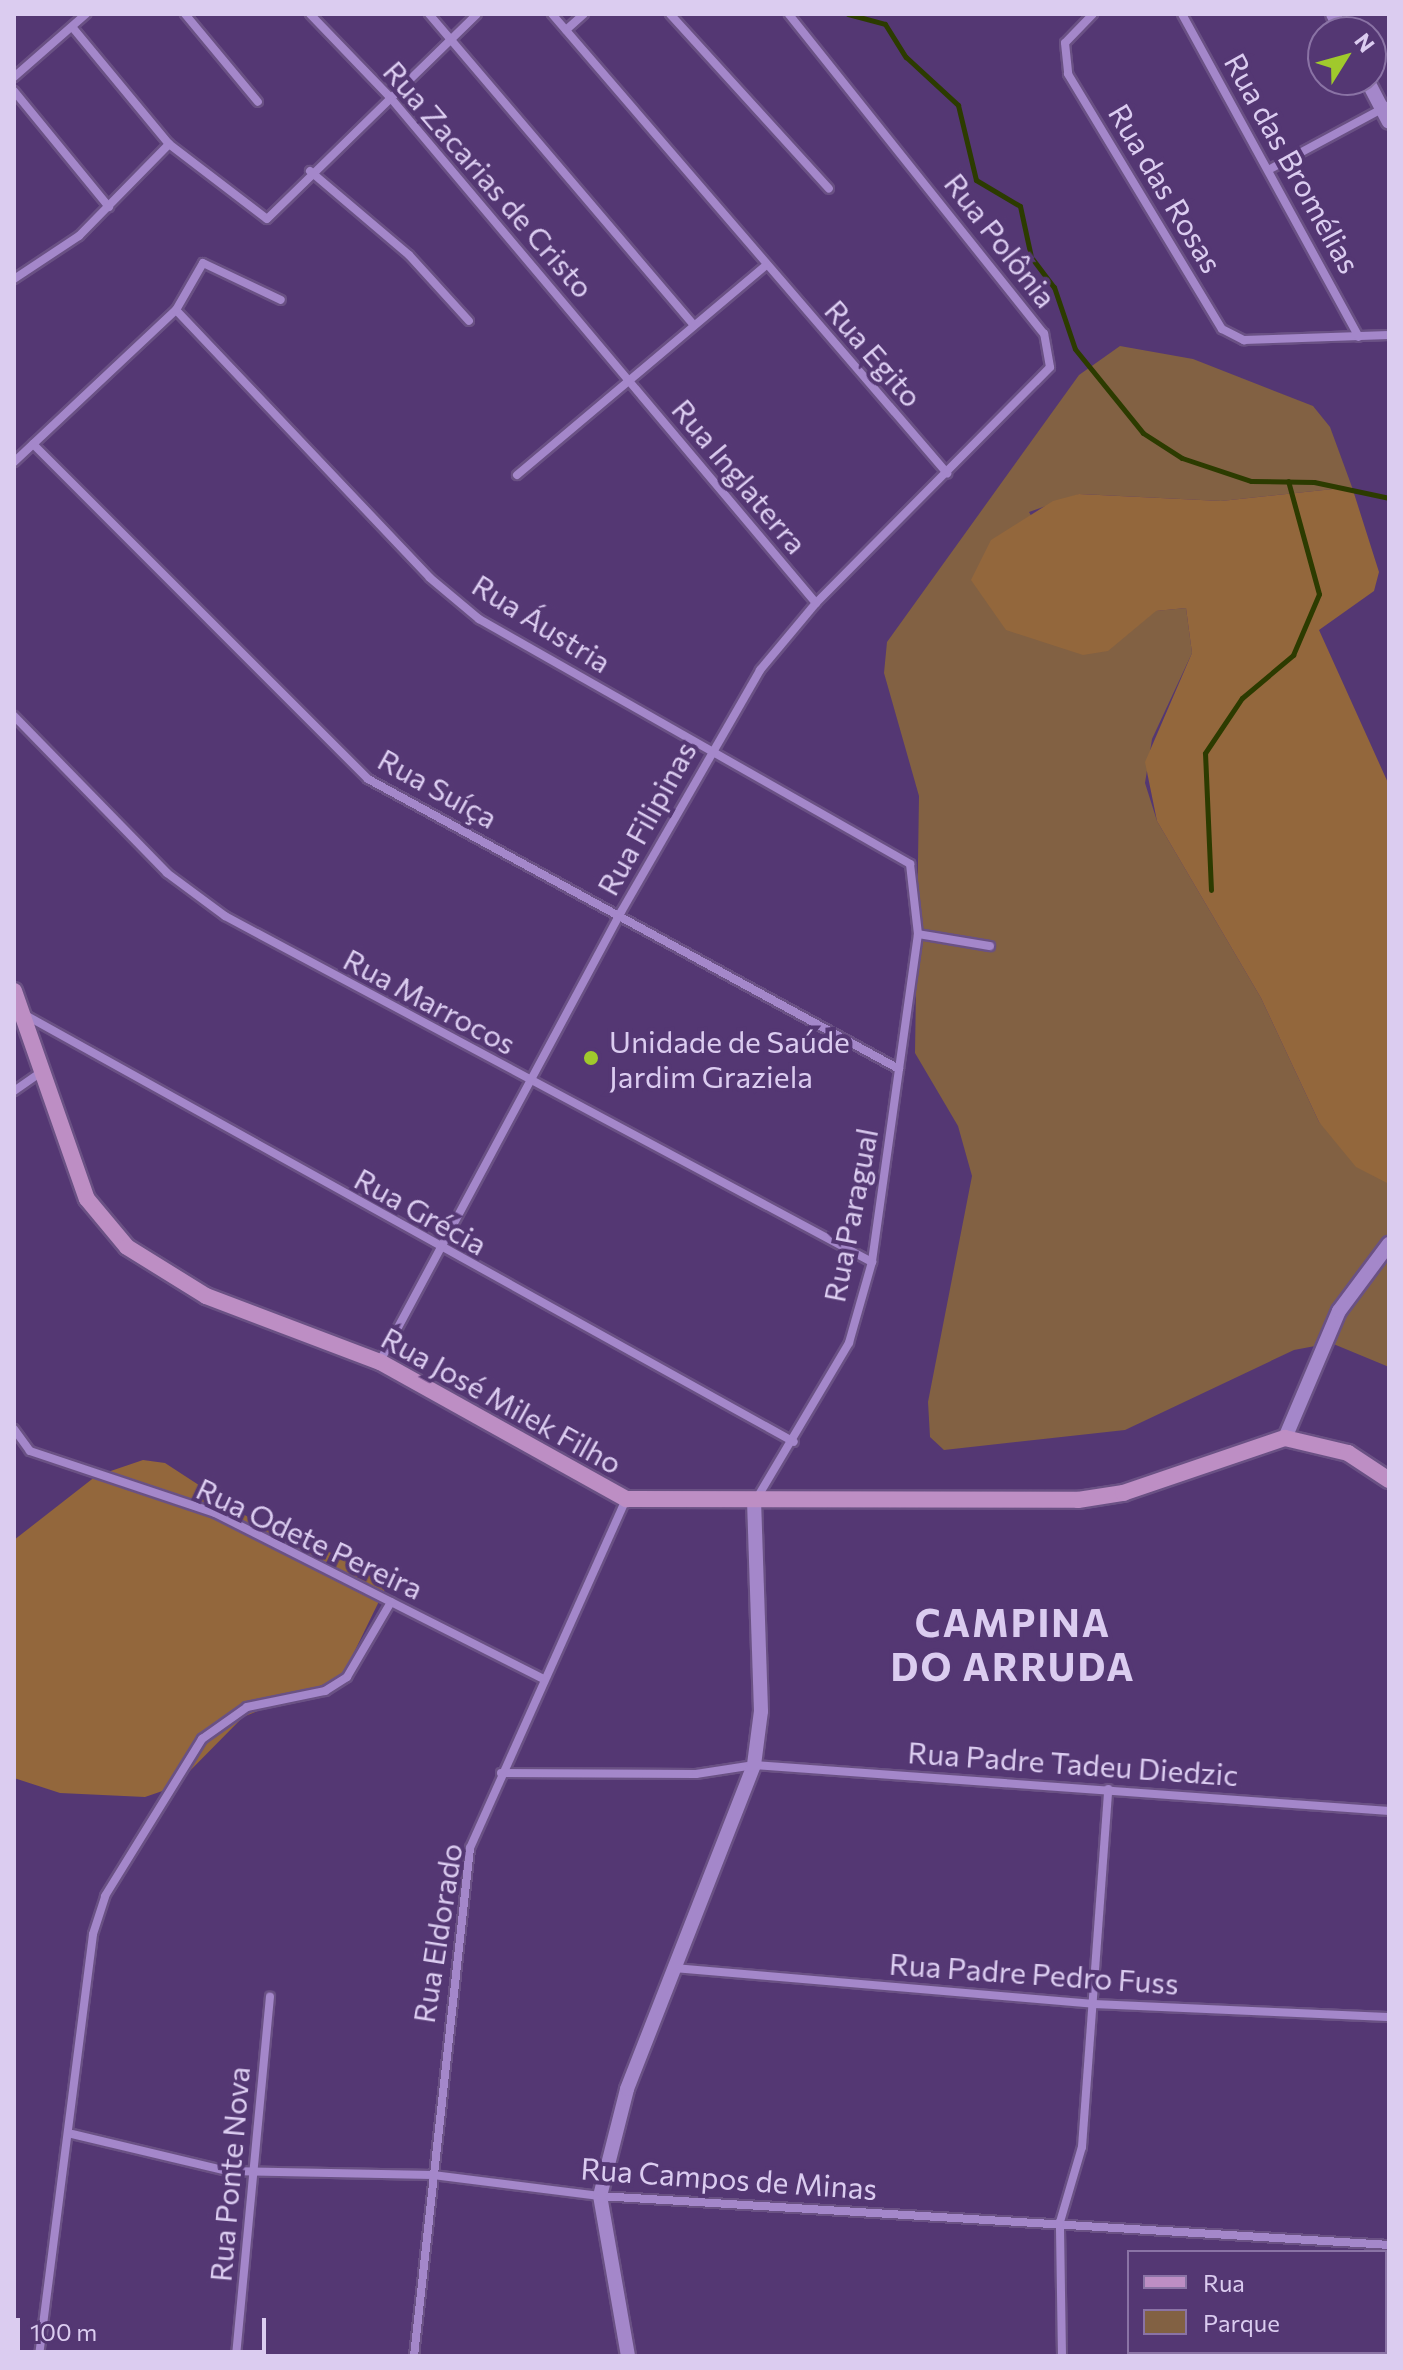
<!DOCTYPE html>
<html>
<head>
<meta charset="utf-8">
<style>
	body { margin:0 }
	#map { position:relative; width:1403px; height:2370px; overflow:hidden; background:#543773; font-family:Commissioner,sans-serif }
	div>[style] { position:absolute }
	.green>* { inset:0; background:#826143 }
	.forest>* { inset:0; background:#93673c }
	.stream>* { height:5px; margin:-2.5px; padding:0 2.5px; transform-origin:2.5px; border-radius:2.5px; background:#2c3b00 }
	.roads { filter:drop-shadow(2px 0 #6a5184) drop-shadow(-2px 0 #6a5184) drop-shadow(0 2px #6a5184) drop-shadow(0 -2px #6a5184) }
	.minor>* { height:8px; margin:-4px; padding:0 4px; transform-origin:4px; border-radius:4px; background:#a487ca }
	.tertiary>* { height:14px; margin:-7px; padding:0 7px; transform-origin:7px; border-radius:7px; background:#a487ca }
	.secondary>* { height:16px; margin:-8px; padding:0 8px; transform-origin:8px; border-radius:8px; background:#bd8ec4 }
	.dots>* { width:22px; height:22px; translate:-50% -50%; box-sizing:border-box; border:4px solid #543773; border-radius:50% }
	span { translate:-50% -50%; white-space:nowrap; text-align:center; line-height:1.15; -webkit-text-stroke:8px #543773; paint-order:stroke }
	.street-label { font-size:30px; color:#dbccf0 }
	.poi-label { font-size:30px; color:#dbccf0 }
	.left { translate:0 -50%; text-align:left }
	.district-label { font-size:38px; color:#dbccf0; font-weight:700; letter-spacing:2px }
	.frame { position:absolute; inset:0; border:16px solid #dbccf0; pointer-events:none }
	.legend { position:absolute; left:1127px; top:2250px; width:260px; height:104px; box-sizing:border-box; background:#543773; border:2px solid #8a73a5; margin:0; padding:10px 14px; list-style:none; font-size:24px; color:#dbccf0 }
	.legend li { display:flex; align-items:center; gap:16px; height:40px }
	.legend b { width:40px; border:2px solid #8a73a5 }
	.north { position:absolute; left:1307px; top:16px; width:80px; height:80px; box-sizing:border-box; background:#543773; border:2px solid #8a73a5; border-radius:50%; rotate:53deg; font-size:22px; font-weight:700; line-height:32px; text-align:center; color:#dbccf0 }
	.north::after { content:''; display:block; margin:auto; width:28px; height:36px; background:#a0c92c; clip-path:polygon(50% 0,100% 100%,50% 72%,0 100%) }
	.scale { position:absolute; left:16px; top:2318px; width:250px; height:36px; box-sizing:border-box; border:4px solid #dbccf0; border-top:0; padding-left:10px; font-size:24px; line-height:28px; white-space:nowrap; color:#dbccf0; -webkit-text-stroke:6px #543773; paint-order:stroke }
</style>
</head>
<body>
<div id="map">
	<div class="green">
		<i style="clip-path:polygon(1120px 346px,1193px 359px,1313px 406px,1330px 427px,1352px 487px,1221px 501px,1080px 494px,1029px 512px,1108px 650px,1155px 611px,1186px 608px,1192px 653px,1152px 739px,1145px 783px,1157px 821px,1261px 998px,1319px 1122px,1389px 1184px,1389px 1367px,1331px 1343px,1294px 1350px,1125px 1430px,944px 1450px,930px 1437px,928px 1402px,972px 1176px,958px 1126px,915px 1053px,919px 796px,884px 673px,887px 642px,1079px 375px)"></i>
	</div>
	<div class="forest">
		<i style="clip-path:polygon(1352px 487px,1379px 572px,1374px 591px,1319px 630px,1389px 785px,1389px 1184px,1356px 1167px,1319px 1122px,1261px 998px,1157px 821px,1145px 762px,1192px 653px,1186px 608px,1156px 611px,1108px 651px,1083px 655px,1006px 630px,971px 580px,991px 540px,1053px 501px,1079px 494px,1221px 501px)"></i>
		<i style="clip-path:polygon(143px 1460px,165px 1463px,257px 1523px,346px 1559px,386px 1587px,342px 1677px,243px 1717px,174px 1787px,145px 1797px,60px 1793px,14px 1778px,14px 1540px,96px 1476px)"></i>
	</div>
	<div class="stream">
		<i style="left:848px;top:14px;width:38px;rotate:15deg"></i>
		<i style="left:885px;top:24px;width:39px;rotate:58deg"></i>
		<i style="left:906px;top:57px;width:71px;rotate:42.7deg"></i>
		<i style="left:958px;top:105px;width:77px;rotate:76.5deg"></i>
		<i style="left:976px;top:180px;width:51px;rotate:30.6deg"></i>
		<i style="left:1020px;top:206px;width:52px;rotate:77.8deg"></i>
		<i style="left:1031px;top:257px;width:38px;rotate:53deg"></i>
		<i style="left:1054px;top:287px;width:65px;rotate:71.3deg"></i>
		<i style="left:1075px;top:349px;width:108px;rotate:51deg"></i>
		<i style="left:1143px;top:433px;width:46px;rotate:32.7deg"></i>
		<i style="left:1182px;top:458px;width:73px;rotate:18.4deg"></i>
		<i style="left:1251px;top:481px;width:63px;rotate:0.9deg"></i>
		<i style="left:1314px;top:482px;width:77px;rotate:12deg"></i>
		<i style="left:1211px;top:890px;width:137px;rotate:-92.5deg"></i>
		<i style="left:1205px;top:753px;width:66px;rotate:-56.1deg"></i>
		<i style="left:1242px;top:698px;width:67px;rotate:-40.1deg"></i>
		<i style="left:1293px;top:655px;width:66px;rotate:-66.9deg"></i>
		<i style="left:1319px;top:594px;width:117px;rotate:-105.3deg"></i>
	</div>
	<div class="roads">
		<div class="minor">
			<i style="left:185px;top:14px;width:114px;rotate:50.3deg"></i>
			<i style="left:310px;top:14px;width:114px;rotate:46.1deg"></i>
			<i style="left:389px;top:96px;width:663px;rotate:49.9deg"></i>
			<i style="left:429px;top:14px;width:407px;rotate:49.6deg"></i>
			<i style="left:552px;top:14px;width:606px;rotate:49.29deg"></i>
			<i style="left:670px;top:14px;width:236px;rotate:47.7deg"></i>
			<i style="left:1093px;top:14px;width:40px;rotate:134deg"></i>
			<i style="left:1065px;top:43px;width:31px;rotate:84deg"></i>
			<i style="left:1068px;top:74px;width:298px;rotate:58.9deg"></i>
			<i style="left:1222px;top:329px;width:25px;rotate:27deg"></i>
			<i style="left:1244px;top:340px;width:145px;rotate:-2deg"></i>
			<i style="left:1182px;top:14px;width:368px;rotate:61.3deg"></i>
			<i style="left:73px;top:28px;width:151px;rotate:50.4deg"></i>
			<i style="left:169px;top:144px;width:123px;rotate:37.4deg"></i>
			<i style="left:267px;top:219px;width:293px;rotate:-44.3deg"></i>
			<i style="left:566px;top:30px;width:24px;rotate:-42deg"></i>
			<i style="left:14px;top:77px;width:96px;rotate:-41.2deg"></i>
			<i style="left:14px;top:91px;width:150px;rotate:50.7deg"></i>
			<i style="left:1272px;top:168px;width:133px;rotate:-28.3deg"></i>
			<i style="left:310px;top:171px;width:130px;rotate:40.3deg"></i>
			<i style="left:409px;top:255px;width:89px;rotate:47.7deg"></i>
			<i style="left:14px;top:279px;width:78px;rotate:-33.5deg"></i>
			<i style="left:79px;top:236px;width:129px;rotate:-45.6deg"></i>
			<i style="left:176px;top:310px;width:369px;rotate:46.5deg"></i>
			<i style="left:430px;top:578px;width:64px;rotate:39.9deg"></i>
			<i style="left:479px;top:619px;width:496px;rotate:29.6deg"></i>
			<i style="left:910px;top:864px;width:70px;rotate:83.5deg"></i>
			<i style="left:918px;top:934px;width:331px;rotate:98deg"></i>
			<i style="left:872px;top:1262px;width:84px;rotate:105.9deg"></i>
			<i style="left:849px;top:1343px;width:180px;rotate:120.7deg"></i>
			<i style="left:33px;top:444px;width:474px;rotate:45deg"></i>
			<i style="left:368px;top:779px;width:605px;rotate:28.64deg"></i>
			<i style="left:14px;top:462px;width:222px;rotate:-43.2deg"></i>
			<i style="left:176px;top:310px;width:54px;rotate:-60.1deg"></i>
			<i style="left:203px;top:263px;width:86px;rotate:25.4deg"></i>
			<i style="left:517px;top:475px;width:326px;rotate:-40.1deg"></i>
			<i style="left:14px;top:716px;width:219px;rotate:45.7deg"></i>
			<i style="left:167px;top:873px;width:72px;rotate:36.6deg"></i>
			<i style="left:225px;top:916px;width:734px;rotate:28.14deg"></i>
			<i style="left:918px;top:934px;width:73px;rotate:9.5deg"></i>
			<i style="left:27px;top:1016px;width:877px;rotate:29.05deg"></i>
			<i style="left:14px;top:1091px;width:35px;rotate:-35deg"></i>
			<i style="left:380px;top:1361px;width:510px;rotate:-61.78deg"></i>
			<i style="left:621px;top:912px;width:279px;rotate:-60.1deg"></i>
			<i style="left:760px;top:670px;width:87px;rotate:-50.1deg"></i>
			<i style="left:816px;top:603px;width:332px;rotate:-45.2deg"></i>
			<i style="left:1050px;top:367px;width:34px;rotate:-100deg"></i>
			<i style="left:1044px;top:334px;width:409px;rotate:-128.6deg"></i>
			<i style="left:14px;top:1429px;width:27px;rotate:54deg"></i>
			<i style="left:30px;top:1451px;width:195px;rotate:18.5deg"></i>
			<i style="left:215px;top:1513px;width:366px;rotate:26.8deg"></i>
			<i style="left:501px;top:1773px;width:195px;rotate:0.3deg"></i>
			<i style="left:696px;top:1774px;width:59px;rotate:-8.8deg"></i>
			<i style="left:754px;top:1765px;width:637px;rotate:4.14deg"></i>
			<i style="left:675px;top:1968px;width:419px;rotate:4.9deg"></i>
			<i style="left:1092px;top:2004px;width:297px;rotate:2.5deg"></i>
			<i style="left:72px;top:2134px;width:159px;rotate:13.4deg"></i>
			<i style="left:227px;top:2171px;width:206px;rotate:1.1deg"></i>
			<i style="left:433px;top:2175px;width:168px;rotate:7.2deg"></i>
			<i style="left:600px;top:2196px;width:791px;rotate:3.55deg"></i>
			<i style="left:39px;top:2356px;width:425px;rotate:-82.7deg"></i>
			<i style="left:93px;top:1934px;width:40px;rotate:-72deg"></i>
			<i style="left:105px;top:1896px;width:185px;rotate:-58.3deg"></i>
			<i style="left:202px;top:1739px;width:55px;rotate:-35.4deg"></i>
			<i style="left:247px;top:1707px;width:80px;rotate:-11.6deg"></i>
			<i style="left:325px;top:1691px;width:26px;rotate:-32deg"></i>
			<i style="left:347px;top:1677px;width:87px;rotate:-59.6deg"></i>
			<i style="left:236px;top:2356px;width:361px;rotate:-84.6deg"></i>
			<i style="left:414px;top:2356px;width:511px;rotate:-83.71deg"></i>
			<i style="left:470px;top:1848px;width:382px;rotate:-65.9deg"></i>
			<i style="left:1062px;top:2356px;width:134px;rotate:-90.9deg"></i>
			<i style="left:1060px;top:2222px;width:78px;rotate:-73.7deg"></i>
			<i style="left:1082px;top:2147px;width:359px;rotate:-85.8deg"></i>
		</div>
		<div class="tertiary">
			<i style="left:1333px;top:14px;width:20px;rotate:63deg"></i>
			<i style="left:1367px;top:80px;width:47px;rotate:62.4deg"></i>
			<i style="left:1285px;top:1438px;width:138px;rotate:-67deg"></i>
			<i style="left:1339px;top:1311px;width:84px;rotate:-53.3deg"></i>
			<i style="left:628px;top:2356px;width:162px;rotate:-99.9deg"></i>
			<i style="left:600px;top:2196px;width:110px;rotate:-75.8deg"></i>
			<i style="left:627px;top:2089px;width:348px;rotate:-68.6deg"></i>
			<i style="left:754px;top:1765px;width:54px;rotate:-82.6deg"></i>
			<i style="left:761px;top:1711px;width:209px;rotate:-91.9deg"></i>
		</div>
		<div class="secondary">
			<i style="left:14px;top:991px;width:220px;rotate:70.7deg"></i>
			<i style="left:87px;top:1199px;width:62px;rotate:50.2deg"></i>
			<i style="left:127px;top:1247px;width:93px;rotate:31.8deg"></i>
			<i style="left:206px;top:1296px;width:186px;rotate:20.8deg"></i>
			<i style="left:380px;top:1362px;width:282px;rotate:29.1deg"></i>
			<i style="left:626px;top:1499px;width:452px;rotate:0.1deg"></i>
			<i style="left:1078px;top:1500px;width:46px;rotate:-8.8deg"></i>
			<i style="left:1123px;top:1493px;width:171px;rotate:-18.8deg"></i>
			<i style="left:1285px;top:1438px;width:65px;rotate:13.4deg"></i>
			<i style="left:1348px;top:1453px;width:49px;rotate:33.4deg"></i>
		</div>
	</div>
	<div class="dots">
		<i style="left:591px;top:1058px;background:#a0c92c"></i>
	</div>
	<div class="street-label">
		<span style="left:1293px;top:163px;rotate:61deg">Rua das Bromélias</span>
		<span style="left:489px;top:179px;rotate:49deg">Rua Zacarias de Cristo</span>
		<span style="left:1166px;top:188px;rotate:59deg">Rua das Rosas</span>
		<span style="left:1001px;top:240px;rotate:52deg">Rua Polônia</span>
		<span style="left:874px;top:353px;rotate:49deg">Rua Egito</span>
		<span style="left:740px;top:476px;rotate:50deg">Rua Inglaterra</span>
		<span style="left:542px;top:623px;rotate:32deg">Rua Áustria</span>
		<span style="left:438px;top:788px;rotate:29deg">Rua Suíça</span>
		<span style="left:646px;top:818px;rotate:-61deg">Rua Filipinas</span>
		<span style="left:430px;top:1001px;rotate:28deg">Rua Marrocos</span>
		<span style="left:421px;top:1211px;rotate:29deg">Rua Grécia</span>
		<span style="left:850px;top:1215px;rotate:-79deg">Rua Paragual</span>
		<span style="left:502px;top:1400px;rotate:29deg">Rua José Milek Filho</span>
		<span style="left:310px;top:1538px;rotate:25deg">Rua Odete Pereira</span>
		<span style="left:1073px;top:1763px;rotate:4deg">Rua Padre Tadeu Diedzic</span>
		<span style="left:437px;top:1933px;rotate:-81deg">Rua Eldorado</span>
		<span style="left:1034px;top:1973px;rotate:4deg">Rua Padre Pedro Fuss</span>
		<span style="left:229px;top:2174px;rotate:-85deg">Rua Ponte Nova</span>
		<span style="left:729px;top:2178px;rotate:4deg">Rua Campos de Minas</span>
	</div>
	<div class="poi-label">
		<span class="left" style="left:609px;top:1058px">Unidade de Saúde<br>Jardim Graziela</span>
	</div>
	<div class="district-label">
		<span style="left:1013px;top:1644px">CAMPINA<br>DO ARRUDA</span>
	</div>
	<div class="frame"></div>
	<ul class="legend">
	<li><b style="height:10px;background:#bd8ec4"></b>Rua</li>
	<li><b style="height:22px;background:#826143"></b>Parque</li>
	</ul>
	<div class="north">N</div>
	<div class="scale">100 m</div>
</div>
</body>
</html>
